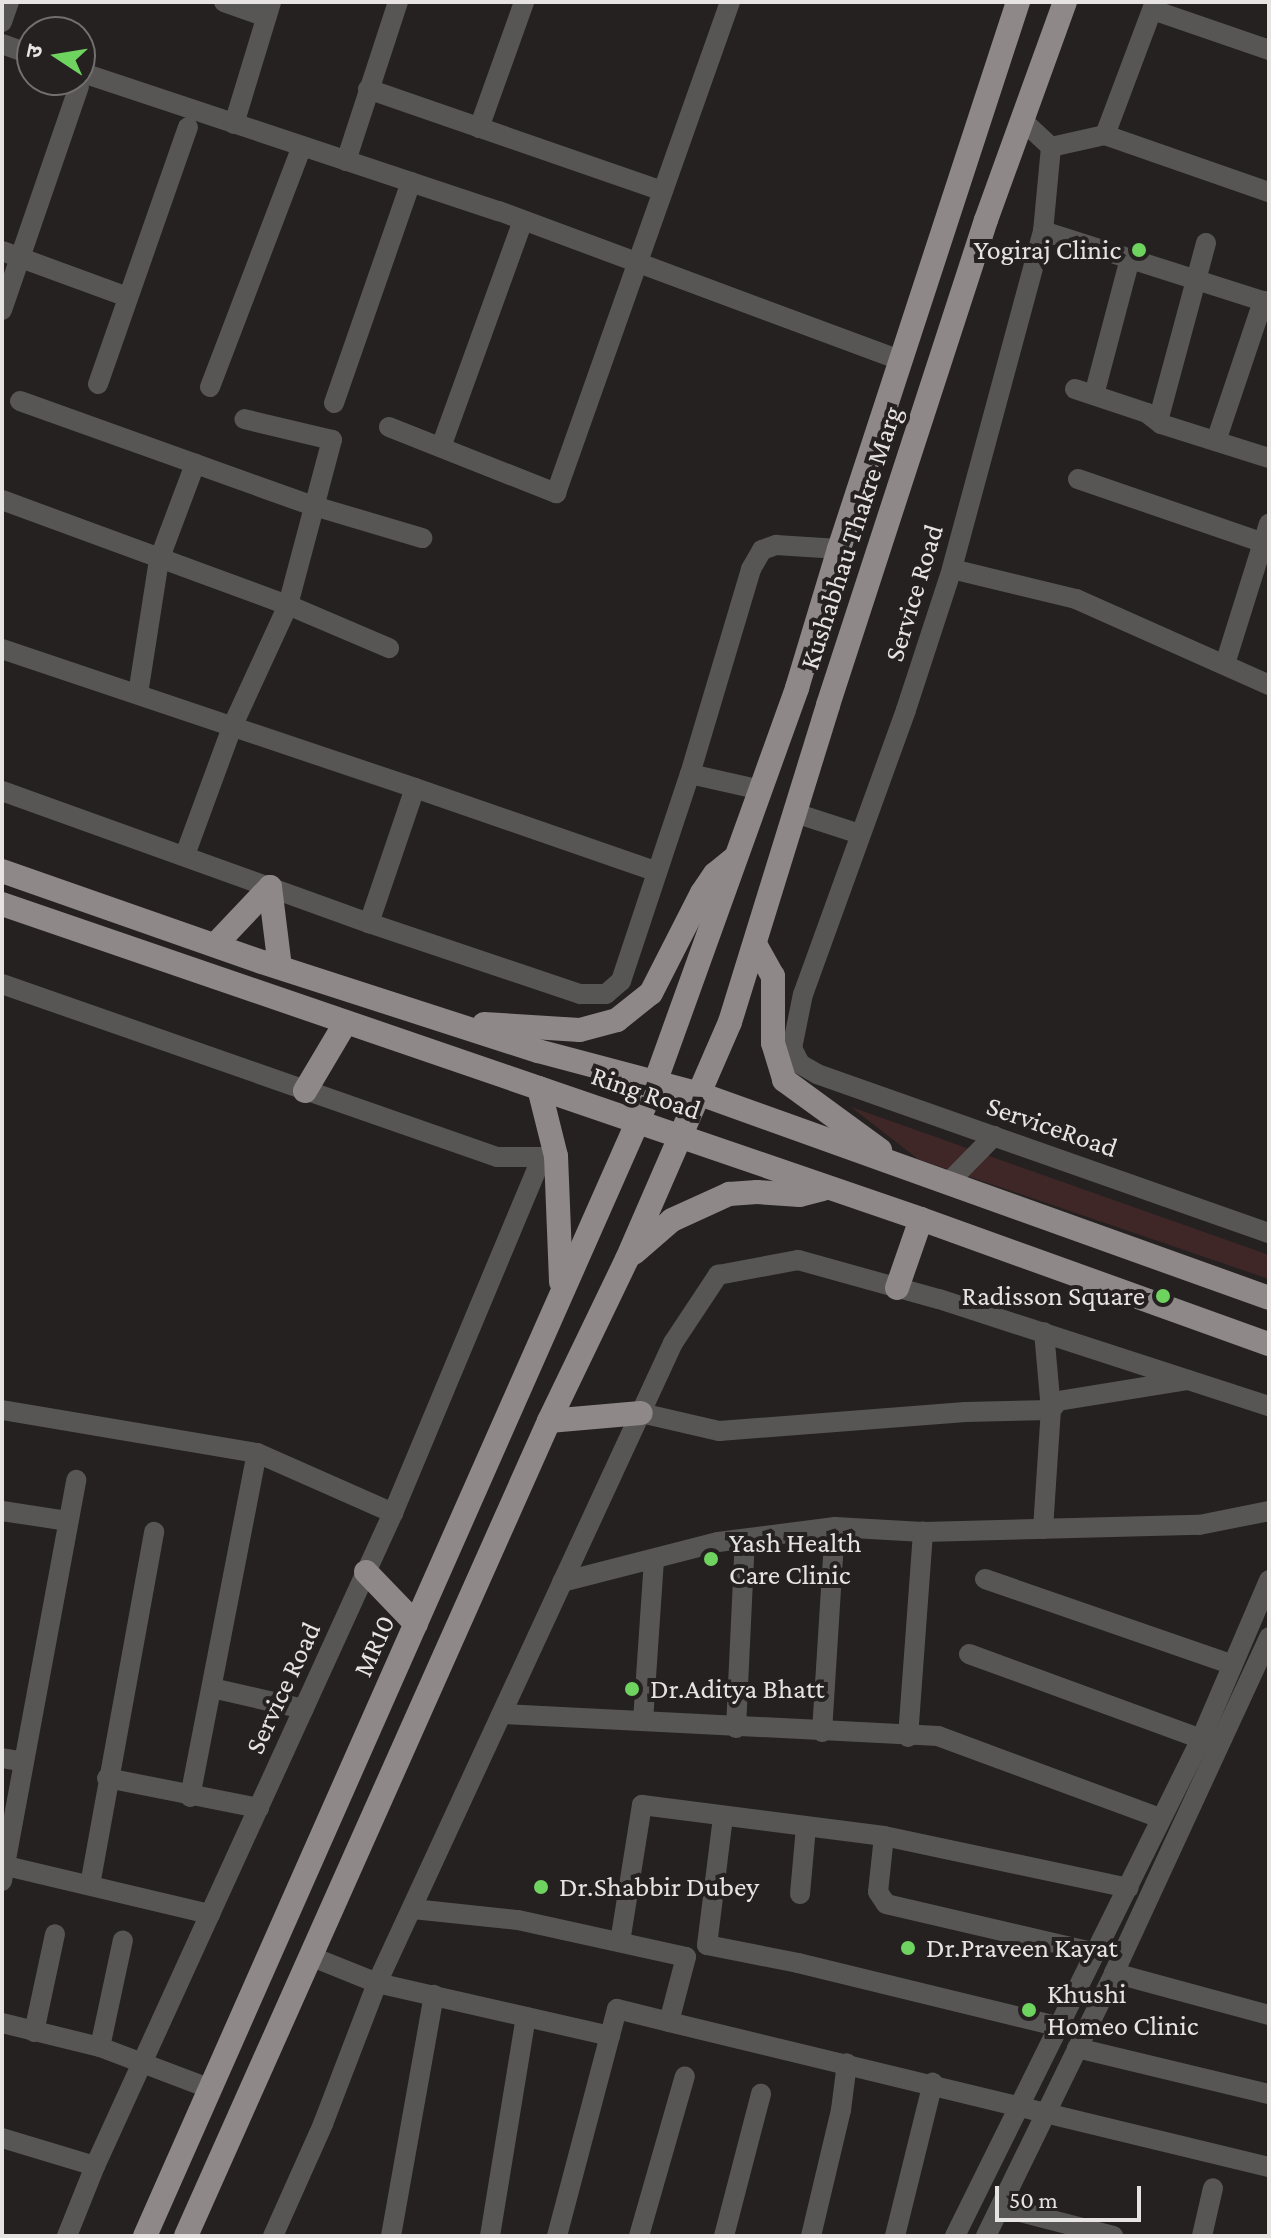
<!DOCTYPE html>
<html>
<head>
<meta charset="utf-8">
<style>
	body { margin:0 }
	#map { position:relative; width:1271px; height:2238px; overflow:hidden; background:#262121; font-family:"Crimson Pro","Noto Sans Devanagari",serif }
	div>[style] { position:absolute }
	.green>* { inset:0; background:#402727 }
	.minor>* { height:20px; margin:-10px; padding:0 10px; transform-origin:10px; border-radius:10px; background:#585655 }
	.major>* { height:24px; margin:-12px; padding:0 12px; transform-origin:12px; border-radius:12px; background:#8e8988 }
	.dots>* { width:22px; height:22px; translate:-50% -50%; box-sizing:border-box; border:4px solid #262121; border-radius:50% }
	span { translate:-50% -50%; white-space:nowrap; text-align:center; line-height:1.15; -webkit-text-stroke:8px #262121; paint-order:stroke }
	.poi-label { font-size:28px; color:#e7e3e3 }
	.right { translate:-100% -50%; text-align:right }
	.left { translate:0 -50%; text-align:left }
	.street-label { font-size:28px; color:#e7e3e3 }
	.frame { position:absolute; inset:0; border:4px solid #e7e3e3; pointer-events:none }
	.north { position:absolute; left:16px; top:16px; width:80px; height:80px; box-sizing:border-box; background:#262121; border:2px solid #736f6f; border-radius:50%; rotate:282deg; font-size:22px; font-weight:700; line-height:32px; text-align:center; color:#e7e3e3 }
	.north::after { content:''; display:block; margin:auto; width:28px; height:36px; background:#6fd35f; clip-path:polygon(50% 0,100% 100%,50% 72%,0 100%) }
	.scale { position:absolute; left:995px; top:2186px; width:146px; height:36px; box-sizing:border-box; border:4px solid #e7e3e3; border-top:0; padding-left:10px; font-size:24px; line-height:28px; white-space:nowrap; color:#e7e3e3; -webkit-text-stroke:6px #262121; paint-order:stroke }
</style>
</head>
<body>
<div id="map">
	<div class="green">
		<i style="clip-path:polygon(851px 1107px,1269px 1255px,1269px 1279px,918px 1159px)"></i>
	</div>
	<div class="minor">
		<i style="left:224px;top:2px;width:45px;rotate:19.7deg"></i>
		<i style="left:1153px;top:10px;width:123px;rotate:19deg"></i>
		<i style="left:2px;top:22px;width:21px;rotate:-71deg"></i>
		<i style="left:2px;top:44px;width:32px;rotate:20deg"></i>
		<i style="left:80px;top:72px;width:441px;rotate:18.4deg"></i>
		<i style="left:499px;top:211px;width:428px;rotate:20.4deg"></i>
		<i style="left:368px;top:89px;width:312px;rotate:19.1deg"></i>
		<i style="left:1022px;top:120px;width:40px;rotate:43deg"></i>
		<i style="left:1051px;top:147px;width:84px;rotate:95.4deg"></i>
		<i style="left:1043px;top:231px;width:350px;rotate:105.1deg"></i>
		<i style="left:952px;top:569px;width:148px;rotate:108.1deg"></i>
		<i style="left:906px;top:710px;width:302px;rotate:109.9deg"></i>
		<i style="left:803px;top:994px;width:55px;rotate:101.5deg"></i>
		<i style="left:792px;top:1048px;width:18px;rotate:63deg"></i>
		<i style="left:800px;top:1064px;width:20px;rotate:30deg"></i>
		<i style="left:817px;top:1074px;width:479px;rotate:19.4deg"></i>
		<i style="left:234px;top:124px;width:127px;rotate:-73.1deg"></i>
		<i style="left:479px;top:128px;width:134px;rotate:-70.3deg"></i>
		<i style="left:1105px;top:135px;width:174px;rotate:19.2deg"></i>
		<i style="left:1051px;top:147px;width:55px;rotate:-12.5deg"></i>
		<i style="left:1105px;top:135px;width:142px;rotate:-69.4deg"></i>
		<i style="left:346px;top:161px;width:167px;rotate:-71.9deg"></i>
		<i style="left:1043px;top:231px;width:237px;rotate:17.7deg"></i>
		<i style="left:1206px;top:243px;width:180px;rotate:105.1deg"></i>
		<i style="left:1159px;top:417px;width:7px;rotate:74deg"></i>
		<i style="left:1161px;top:424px;width:113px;rotate:17.5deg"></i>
		<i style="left:2px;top:251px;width:134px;rotate:20.1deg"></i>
		<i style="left:2px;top:310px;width:236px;rotate:-71deg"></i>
		<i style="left:98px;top:384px;width:272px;rotate:-70.7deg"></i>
		<i style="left:210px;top:387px;width:258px;rotate:-69.1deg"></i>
		<i style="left:1075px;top:389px;width:76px;rotate:18.4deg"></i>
		<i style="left:1147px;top:413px;width:18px;rotate:38deg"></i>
		<i style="left:1094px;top:395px;width:141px;rotate:-75.2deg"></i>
		<i style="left:20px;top:401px;width:312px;rotate:19.7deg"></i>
		<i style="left:314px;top:506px;width:113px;rotate:16.5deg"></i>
		<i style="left:334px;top:403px;width:234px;rotate:-70.8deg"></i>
		<i style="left:389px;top:427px;width:180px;rotate:21.6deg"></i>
		<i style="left:556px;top:493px;width:521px;rotate:-70.49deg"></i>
		<i style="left:1216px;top:441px;width:148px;rotate:-71.4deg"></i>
		<i style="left:441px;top:447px;width:241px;rotate:-70.1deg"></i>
		<i style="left:1078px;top:479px;width:197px;rotate:19deg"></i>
		<i style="left:2px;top:500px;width:305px;rotate:20.2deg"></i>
		<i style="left:288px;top:605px;width:110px;rotate:23.1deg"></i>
		<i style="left:952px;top:569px;width:128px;rotate:13.6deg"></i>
		<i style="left:1076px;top:599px;width:211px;rotate:24deg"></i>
		<i style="left:2px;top:649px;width:436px;rotate:18.6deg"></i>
		<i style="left:415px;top:788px;width:143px;rotate:108.8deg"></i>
		<i style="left:1225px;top:664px;width:147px;rotate:-72.6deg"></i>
		<i style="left:138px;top:694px;width:136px;rotate:-81.1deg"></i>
		<i style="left:159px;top:560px;width:103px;rotate:-69.4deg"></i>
		<i style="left:690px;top:774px;width:73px;rotate:12.7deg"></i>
		<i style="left:415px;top:788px;width:256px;rotate:19.1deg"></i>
		<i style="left:2px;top:791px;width:390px;rotate:19.8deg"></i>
		<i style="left:369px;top:923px;width:223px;rotate:18.6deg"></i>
		<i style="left:580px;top:994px;width:26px"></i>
		<i style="left:606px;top:994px;width:20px;rotate:-41deg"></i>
		<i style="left:621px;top:981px;width:218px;rotate:-71.6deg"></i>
		<i style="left:690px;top:774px;width:214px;rotate:-73.4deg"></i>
		<i style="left:751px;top:569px;width:22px;rotate:-60deg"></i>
		<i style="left:762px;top:550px;width:15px;rotate:-20deg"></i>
		<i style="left:776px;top:545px;width:63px;rotate:3.6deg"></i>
		<i style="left:795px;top:813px;width:68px;rotate:17.9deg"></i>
		<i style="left:185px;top:855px;width:136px;rotate:-69.8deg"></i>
		<i style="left:232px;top:727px;width:134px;rotate:-65.3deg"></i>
		<i style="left:288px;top:605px;width:171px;rotate:-75.1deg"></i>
		<i style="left:332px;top:440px;width:90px;rotate:-166.6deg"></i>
		<i style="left:2px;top:984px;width:524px;rotate:19.26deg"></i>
		<i style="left:497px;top:1157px;width:55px"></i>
		<i style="left:948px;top:1183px;width:66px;rotate:-45.6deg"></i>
		<i style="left:2px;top:1410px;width:259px;rotate:9.6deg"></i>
		<i style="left:257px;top:1453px;width:149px;rotate:23.8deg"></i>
		<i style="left:641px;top:1413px;width:80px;rotate:13deg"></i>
		<i style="left:719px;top:1431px;width:247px;rotate:-4.4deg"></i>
		<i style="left:965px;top:1412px;width:86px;rotate:-1.3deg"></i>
		<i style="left:1051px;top:1410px;width:11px;rotate:-52deg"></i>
		<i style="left:1058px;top:1401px;width:132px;rotate:-9.2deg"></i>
		<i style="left:2px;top:1511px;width:67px;rotate:8.6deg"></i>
		<i style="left:1043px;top:1529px;width:119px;rotate:-86.2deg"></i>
		<i style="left:1051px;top:1410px;width:78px;rotate:-95.1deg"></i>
		<i style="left:985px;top:1579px;width:262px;rotate:19.1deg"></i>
		<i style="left:562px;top:1582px;width:161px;rotate:-14.4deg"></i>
		<i style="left:718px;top:1542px;width:118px;rotate:-7.3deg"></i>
		<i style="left:835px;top:1527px;width:88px;rotate:3.3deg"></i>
		<i style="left:923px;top:1532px;width:276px;rotate:-1.5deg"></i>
		<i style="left:1199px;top:1525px;width:71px;rotate:-11.3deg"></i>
		<i style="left:969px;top:1654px;width:247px;rotate:20.1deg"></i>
		<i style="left:212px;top:1688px;width:94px;rotate:12.9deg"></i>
		<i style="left:504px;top:1714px;width:435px;rotate:2.9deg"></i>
		<i style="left:938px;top:1736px;width:237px;rotate:20.3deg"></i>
		<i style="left:643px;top:1721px;width:161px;rotate:-86.1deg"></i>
		<i style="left:736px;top:1728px;width:188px;rotate:-87.3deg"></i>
		<i style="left:822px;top:1732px;width:205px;rotate:-86.4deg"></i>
		<i style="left:908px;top:1737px;width:206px;rotate:-85.8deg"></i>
		<i style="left:2px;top:1758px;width:22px;rotate:10deg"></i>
		<i style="left:107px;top:1778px;width:155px;rotate:11.2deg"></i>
		<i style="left:190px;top:1797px;width:350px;rotate:-79deg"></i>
		<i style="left:723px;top:1817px;width:129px;rotate:97.1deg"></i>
		<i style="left:707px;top:1945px;width:93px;rotate:11.2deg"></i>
		<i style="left:798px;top:1963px;width:270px;rotate:13.7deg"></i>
		<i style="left:884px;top:1836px;width:56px;rotate:96.1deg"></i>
		<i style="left:878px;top:1892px;width:14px;rotate:56deg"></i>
		<i style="left:886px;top:1904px;width:216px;rotate:13.1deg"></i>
		<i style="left:2px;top:1865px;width:214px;rotate:13.3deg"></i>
		<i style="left:2px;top:1881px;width:408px;rotate:-79.5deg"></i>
		<i style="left:90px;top:1885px;width:359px;rotate:-79.7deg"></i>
		<i style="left:800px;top:1894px;width:67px;rotate:-84.9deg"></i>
		<i style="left:413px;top:1909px;width:106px;rotate:6deg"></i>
		<i style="left:518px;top:1920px;width:172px;rotate:12.4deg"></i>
		<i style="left:686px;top:1957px;width:67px;rotate:104.7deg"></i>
		<i style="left:669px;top:2022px;width:617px;rotate:13.59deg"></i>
		<i style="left:620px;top:1942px;width:139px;rotate:-80.9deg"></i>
		<i style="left:642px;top:1805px;width:244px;rotate:7.3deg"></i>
		<i style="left:884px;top:1836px;width:250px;rotate:12deg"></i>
		<i style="left:310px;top:1956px;width:72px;rotate:21.9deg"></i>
		<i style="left:377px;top:1983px;width:239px;rotate:12.8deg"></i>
		<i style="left:1114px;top:1973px;width:161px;rotate:15.2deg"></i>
		<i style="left:2px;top:2023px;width:101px;rotate:13.8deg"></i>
		<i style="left:100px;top:2047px;width:119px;rotate:20.7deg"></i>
		<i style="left:34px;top:2032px;width:100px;rotate:-77.9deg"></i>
		<i style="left:100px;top:2047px;width:109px;rotate:-77.9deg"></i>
		<i style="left:1077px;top:2048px;width:197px;rotate:13.5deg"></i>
		<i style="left:2px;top:2138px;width:97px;rotate:16.8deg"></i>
		<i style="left:1001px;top:2207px;width:116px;rotate:14.5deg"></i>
		<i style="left:67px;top:2236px;width:75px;rotate:-68.2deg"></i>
		<i style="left:95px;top:2166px;width:718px;rotate:-65.47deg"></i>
		<i style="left:393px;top:1513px;width:384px;rotate:-67.3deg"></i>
		<i style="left:273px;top:2236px;width:123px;rotate:-65.9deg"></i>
		<i style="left:323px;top:2124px;width:151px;rotate:-69deg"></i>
		<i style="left:377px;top:1983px;width:705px;rotate:-65.18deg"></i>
		<i style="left:673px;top:1343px;width:82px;rotate:-56.5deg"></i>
		<i style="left:718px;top:1275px;width:81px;rotate:-10.6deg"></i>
		<i style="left:798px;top:1260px;width:146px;rotate:15.5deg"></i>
		<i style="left:939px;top:1299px;width:347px;rotate:18deg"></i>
		<i style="left:391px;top:2236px;width:245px;rotate:-79.9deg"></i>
		<i style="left:490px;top:2236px;width:222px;rotate:-80.7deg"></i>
		<i style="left:557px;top:2236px;width:235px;rotate:-75.2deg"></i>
		<i style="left:617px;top:2009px;width:54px;rotate:14deg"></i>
		<i style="left:639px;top:2236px;width:166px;rotate:-74deg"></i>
		<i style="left:724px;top:2236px;width:147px;rotate:-75.4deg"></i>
		<i style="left:811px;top:2236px;width:130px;rotate:-76.6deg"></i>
		<i style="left:841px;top:2110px;width:47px;rotate:-82.7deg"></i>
		<i style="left:895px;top:2236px;width:158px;rotate:-76.1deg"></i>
		<i style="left:955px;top:2236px;width:555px;rotate:-63.67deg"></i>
		<i style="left:1201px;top:1739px;width:173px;rotate:-66.8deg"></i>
		<i style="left:986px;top:2236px;width:292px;rotate:-64deg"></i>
		<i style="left:1114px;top:1973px;width:370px;rotate:-65.2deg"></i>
		<i style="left:1202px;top:2236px;width:49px;rotate:-77.1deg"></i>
	</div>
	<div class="major">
		<i style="left:2px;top:871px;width:275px;rotate:19.3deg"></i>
		<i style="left:262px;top:962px;width:290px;rotate:17.9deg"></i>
		<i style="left:538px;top:1051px;width:168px;rotate:14.9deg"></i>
		<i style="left:700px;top:1094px;width:604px;rotate:19.72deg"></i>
		<i style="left:270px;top:887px;width:81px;rotate:82.9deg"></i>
		<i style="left:2px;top:904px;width:971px;rotate:18.92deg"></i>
		<i style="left:921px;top:1219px;width:370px;rotate:19.8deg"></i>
		<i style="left:755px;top:944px;width:37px;rotate:61deg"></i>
		<i style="left:773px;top:976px;width:67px;rotate:90deg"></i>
		<i style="left:773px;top:1043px;width:39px;rotate:73deg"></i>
		<i style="left:784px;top:1080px;width:119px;rotate:36.1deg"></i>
		<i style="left:215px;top:945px;width:80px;rotate:-46.5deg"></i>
		<i style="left:484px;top:1024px;width:96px;rotate:3.6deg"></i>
		<i style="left:580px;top:1030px;width:38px;rotate:-15deg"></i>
		<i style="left:617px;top:1020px;width:43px;rotate:-38.5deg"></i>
		<i style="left:651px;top:993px;width:112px;rotate:-63deg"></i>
		<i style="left:702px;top:893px;width:23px;rotate:-56deg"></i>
		<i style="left:715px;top:874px;width:26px;rotate:-39deg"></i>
		<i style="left:539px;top:1088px;width:70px;rotate:76deg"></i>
		<i style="left:556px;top:1156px;width:126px;rotate:87.7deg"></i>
		<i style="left:305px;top:1091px;width:80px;rotate:-59.3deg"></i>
		<i style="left:634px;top:1253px;width:50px;rotate:-41deg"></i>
		<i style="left:672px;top:1220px;width:63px;rotate:-24.5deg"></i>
		<i style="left:729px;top:1194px;width:28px;rotate:-4deg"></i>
		<i style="left:757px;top:1192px;width:43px;rotate:4deg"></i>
		<i style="left:800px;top:1195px;width:24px;rotate:-15deg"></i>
		<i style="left:897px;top:1288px;width:73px;rotate:-70.8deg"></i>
		<i style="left:549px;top:1421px;width:92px;rotate:-5deg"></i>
		<i style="left:366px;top:1572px;width:72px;rotate:46.1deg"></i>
		<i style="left:145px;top:2236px;width:1264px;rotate:-66.15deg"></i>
		<i style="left:656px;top:1080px;width:417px;rotate:-70.2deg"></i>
		<i style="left:797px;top:688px;width:145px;rotate:-73.2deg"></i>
		<i style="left:839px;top:549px;width:576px;rotate:-71.88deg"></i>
		<i style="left:186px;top:2236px;width:892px;rotate:-65.99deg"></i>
		<i style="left:549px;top:1421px;width:180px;rotate:-64.3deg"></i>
		<i style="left:627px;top:1259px;width:258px;rotate:-66.5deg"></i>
		<i style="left:730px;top:1022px;width:332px;rotate:-72.8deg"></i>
		<i style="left:828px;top:705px;width:510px;rotate:-71.96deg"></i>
		<i style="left:986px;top:220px;width:232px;rotate:-70.1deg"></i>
	</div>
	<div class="dots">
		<i style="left:1139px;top:250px;background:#6fd35f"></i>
		<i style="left:1163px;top:1296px;background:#6fd35f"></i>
		<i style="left:711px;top:1559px;background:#6fd35f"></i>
		<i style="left:632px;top:1689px;background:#6fd35f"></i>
		<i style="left:541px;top:1887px;background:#6fd35f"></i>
		<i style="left:908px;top:1948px;background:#6fd35f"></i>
		<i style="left:1029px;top:2010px;background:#6fd35f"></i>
	</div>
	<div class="poi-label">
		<span class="right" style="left:1121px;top:250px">Yogiraj Clinic</span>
		<span class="right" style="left:1145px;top:1296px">Radisson Square</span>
		<span class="left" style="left:729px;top:1559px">Yash Health<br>Care Clinic</span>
		<span class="left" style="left:650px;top:1689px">Dr.Aditya Bhatt</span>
		<span class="left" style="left:559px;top:1887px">Dr.Shabbir Dubey</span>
		<span class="left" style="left:926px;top:1948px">Dr.Praveen Kayat</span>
		<span class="left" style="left:1047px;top:2010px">Khushi<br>Homeo Clinic</span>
	</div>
	<div class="street-label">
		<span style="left:851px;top:538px;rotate:-72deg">Kushabhau Thakre Marg</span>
		<span style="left:914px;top:593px;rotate:-73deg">Service Road</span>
		<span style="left:646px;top:1093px;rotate:19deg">Ring Road</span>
		<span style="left:1052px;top:1127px;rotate:19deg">ServiceRoad</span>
		<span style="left:374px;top:1646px;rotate:-66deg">MR10</span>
		<span style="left:283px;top:1688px;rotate:-65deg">Service Road</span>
	</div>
	<div class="frame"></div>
	<div class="north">उ</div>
	<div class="scale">50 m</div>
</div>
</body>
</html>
